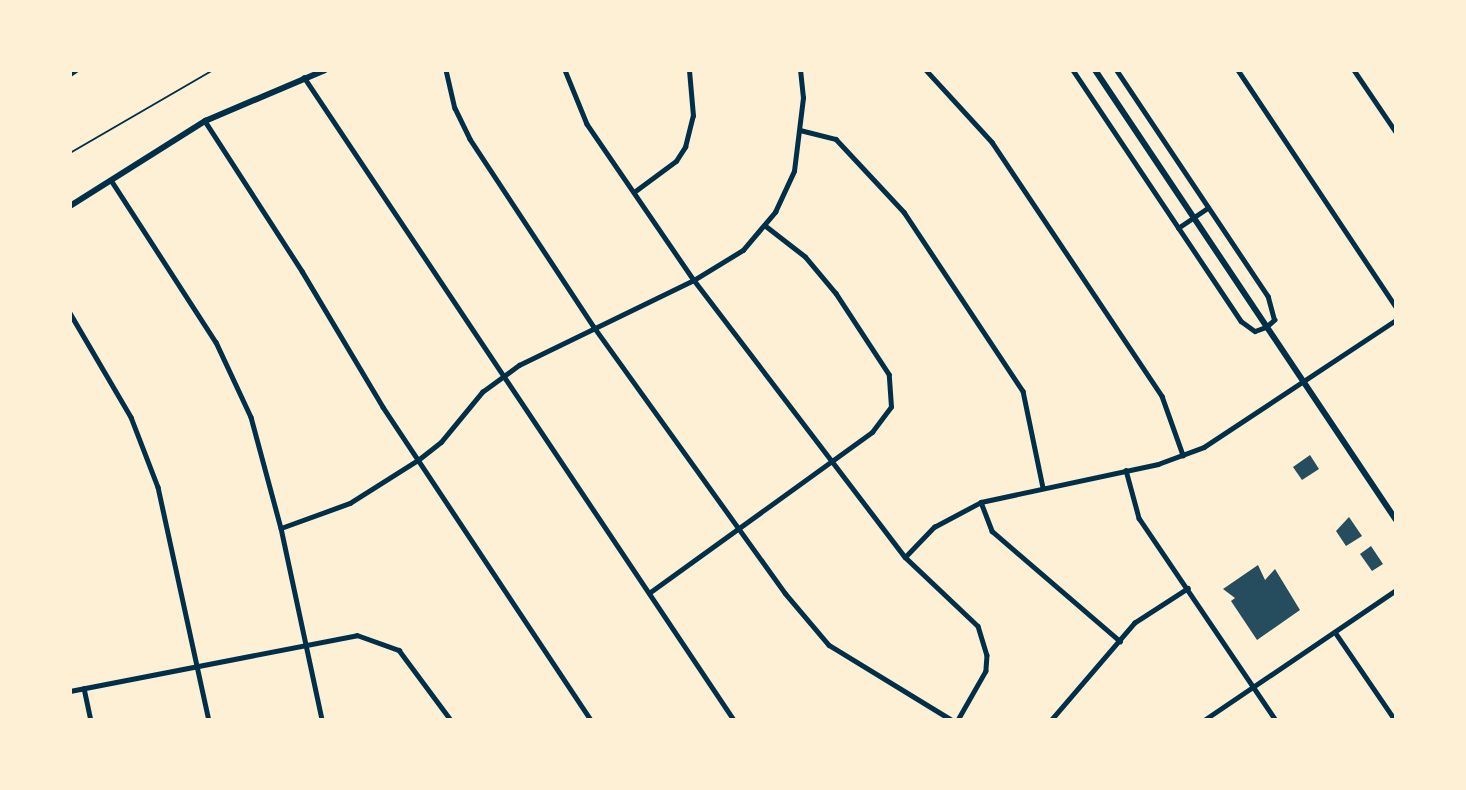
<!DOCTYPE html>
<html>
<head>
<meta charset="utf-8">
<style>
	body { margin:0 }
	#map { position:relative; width:1466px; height:790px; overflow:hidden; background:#fdf0d5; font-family:Montserrat,sans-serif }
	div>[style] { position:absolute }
	.building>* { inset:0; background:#264d5e }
	.path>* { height:2px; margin:-1px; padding:0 1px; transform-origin:1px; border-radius:1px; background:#003049 }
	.minor>* { height:4.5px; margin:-2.25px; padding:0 2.25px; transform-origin:2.25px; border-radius:2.25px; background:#003049 }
	.tertiary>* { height:5px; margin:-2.5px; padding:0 2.5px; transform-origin:2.5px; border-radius:2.5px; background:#003049 }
	.primary>* { height:6px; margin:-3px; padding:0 3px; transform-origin:3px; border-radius:3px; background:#003049 }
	span { translate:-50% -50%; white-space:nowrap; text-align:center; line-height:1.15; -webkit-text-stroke:7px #fdf0d5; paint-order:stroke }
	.frame { position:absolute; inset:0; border:72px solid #fdf0d5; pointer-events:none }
</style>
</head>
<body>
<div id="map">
	<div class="building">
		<i style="clip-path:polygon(1310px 455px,1319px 469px,1302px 480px,1293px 467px)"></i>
		<i style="clip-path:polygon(1349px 517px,1362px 536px,1346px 546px,1336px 531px)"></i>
		<i style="clip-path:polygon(1371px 546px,1383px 564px,1372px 571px,1360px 554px)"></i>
		<i style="clip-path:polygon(1258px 565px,1265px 580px,1275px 569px,1300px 610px,1257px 640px,1231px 601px,1235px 598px,1223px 589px)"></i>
	</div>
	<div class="path">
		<i style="left:70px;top:153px;width:165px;rotate:-30.1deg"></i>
	</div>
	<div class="minor">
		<i style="left:446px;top:70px;width:39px;rotate:77deg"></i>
		<i style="left:455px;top:108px;width:34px;rotate:64deg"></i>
		<i style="left:470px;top:139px;width:225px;rotate:56.6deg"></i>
		<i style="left:594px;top:327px;width:327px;rotate:54.3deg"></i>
		<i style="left:785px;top:593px;width:68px;rotate:49.8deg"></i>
		<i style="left:829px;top:645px;width:144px;rotate:31.4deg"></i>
		<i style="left:565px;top:70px;width:58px;rotate:67.8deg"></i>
		<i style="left:587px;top:124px;width:189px;rotate:55.6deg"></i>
		<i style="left:694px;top:280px;width:348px;rotate:52.7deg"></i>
		<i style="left:905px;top:557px;width:100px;rotate:43.4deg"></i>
		<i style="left:978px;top:626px;width:30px;rotate:73deg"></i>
		<i style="left:987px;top:655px;width:16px;rotate:94deg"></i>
		<i style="left:986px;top:671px;width:56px;rotate:119.7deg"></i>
		<i style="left:926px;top:70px;width:98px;rotate:47.5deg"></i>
		<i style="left:992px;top:142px;width:306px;rotate:56.2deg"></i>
		<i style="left:1162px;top:396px;width:63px;rotate:70.4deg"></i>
		<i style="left:1073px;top:70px;width:302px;rotate:56.2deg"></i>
		<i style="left:1241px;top:321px;width:17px;rotate:36deg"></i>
		<i style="left:1255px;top:331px;width:12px;rotate:-20deg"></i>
		<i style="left:1266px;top:327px;width:11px;rotate:-41deg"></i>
		<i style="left:1274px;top:320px;width:24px;rotate:-105deg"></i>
		<i style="left:1268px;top:297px;width:273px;rotate:-123.8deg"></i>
		<i style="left:1238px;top:70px;width:285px;rotate:56.3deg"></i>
		<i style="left:1354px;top:70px;width:75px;rotate:55.9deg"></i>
		<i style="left:70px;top:74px;width:7px;rotate:-34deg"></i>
		<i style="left:304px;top:77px;width:774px;rotate:56.23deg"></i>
		<i style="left:205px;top:121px;width:179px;rotate:57.1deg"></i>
		<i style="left:302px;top:271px;width:158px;rotate:59.2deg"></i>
		<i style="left:383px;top:407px;width:376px;rotate:56.4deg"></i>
		<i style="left:800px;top:130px;width:37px;rotate:14deg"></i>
		<i style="left:836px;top:139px;width:100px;rotate:47deg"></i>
		<i style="left:904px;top:212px;width:215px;rotate:56.4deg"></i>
		<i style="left:1023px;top:391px;width:99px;rotate:78.3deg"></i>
		<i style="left:111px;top:180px;width:193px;rotate:57.1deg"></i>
		<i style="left:216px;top:342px;width:83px;rotate:65deg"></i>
		<i style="left:251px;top:417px;width:115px;rotate:74.9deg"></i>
		<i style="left:281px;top:528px;width:196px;rotate:77.9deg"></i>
		<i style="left:634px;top:192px;width:52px;rotate:-36.4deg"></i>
		<i style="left:676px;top:161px;width:17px;rotate:-57deg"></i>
		<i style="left:685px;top:147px;width:32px;rotate:-76deg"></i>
		<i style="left:693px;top:116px;width:46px;rotate:-95deg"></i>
		<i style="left:1178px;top:228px;width:36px;rotate:-34deg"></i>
		<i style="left:70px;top:313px;width:121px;rotate:59.6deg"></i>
		<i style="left:131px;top:417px;width:75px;rotate:68.9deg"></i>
		<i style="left:158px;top:487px;width:239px;rotate:77.7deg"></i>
		<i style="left:1126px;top:470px;width:50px;rotate:74.8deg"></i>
		<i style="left:1139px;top:518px;width:244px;rotate:55.9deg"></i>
		<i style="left:981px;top:502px;width:31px;rotate:69deg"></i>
		<i style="left:992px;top:531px;width:169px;rotate:40.7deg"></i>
		<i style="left:281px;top:528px;width:73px;rotate:-19.9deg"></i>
		<i style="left:350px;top:503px;width:80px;rotate:-32.3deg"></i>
		<i style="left:418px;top:460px;width:29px;rotate:-38deg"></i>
		<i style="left:441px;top:442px;width:65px;rotate:-50.6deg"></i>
		<i style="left:482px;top:392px;width:46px;rotate:-36.1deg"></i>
		<i style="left:519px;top:365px;width:195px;rotate:-25.9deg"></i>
		<i style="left:694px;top:280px;width:57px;rotate:-31.5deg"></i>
		<i style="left:743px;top:250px;width:50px;rotate:-49.9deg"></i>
		<i style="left:775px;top:212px;width:45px;rotate:-65.1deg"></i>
		<i style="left:794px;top:171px;width:74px;rotate:-83deg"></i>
		<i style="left:803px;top:98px;width:28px;rotate:-96deg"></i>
		<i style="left:905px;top:557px;width:42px;rotate:-46deg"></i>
		<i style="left:934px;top:527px;width:53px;rotate:-28deg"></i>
		<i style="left:981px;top:502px;width:181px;rotate:-12.1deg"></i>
		<i style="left:1158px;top:464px;width:49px;rotate:-20.3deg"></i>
		<i style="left:1204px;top:447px;width:230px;rotate:-33.5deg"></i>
		<i style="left:649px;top:593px;width:275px;rotate:-35.8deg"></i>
		<i style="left:872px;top:432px;width:31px;rotate:-53deg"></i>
		<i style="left:891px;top:407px;width:32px;rotate:-94deg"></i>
		<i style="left:889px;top:375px;width:97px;rotate:-123.2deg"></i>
		<i style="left:836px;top:294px;width:48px;rotate:-130deg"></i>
		<i style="left:805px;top:257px;width:51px;rotate:-142.2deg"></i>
		<i style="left:1335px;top:632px;width:107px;rotate:55.7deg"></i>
		<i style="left:84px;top:688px;width:33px;rotate:78deg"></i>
		<i style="left:70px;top:691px;width:292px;rotate:-11deg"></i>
		<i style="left:357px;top:635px;width:45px;rotate:19.7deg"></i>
		<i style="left:399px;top:650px;width:87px;rotate:53.4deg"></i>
		<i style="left:1051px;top:720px;width:128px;rotate:-49.4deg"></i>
		<i style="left:1134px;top:623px;width:64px;rotate:-32.9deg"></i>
	</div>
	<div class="tertiary">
		<i style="left:1204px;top:720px;width:232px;rotate:-34.1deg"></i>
	</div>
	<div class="primary">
		<i style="left:1095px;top:70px;width:541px;rotate:56.22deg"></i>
		<i style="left:70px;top:206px;width:160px;rotate:-32.2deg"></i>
		<i style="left:205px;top:121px;width:130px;rotate:-23deg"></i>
	</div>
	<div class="frame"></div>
</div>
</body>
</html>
